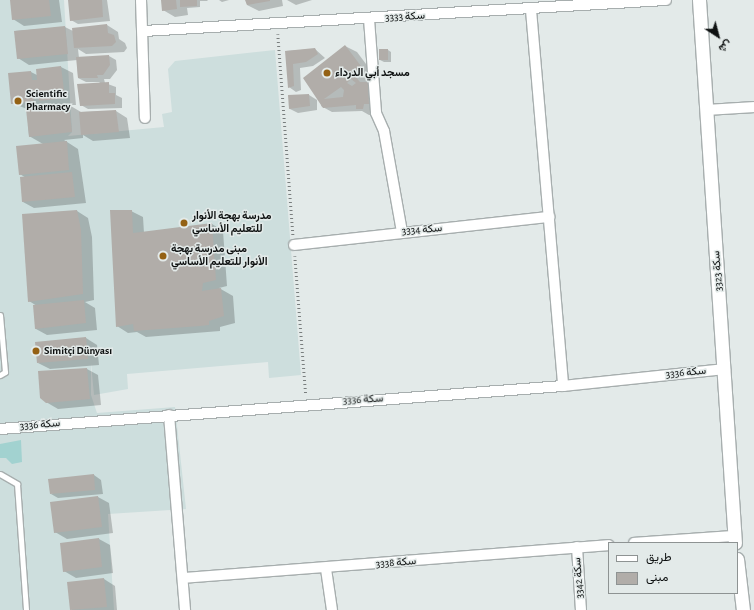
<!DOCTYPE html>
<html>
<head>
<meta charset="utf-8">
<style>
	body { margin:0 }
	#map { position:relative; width:754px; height:610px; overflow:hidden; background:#e3eae9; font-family:"Alegreya Sans",Vazirmatn,sans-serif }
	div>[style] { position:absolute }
	.built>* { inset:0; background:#cddedd }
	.green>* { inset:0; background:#a2d2d0 }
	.shadow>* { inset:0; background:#0003 }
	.building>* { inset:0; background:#b1ada9 }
	.path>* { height:2.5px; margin-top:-1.25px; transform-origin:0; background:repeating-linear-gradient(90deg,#797e7e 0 1px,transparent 0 4px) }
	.roads { filter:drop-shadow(1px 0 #a7aeae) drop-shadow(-1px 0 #a7aeae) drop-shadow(0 1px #a7aeae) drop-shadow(0 -1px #a7aeae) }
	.service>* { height:5px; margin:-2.5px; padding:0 2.5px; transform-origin:2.5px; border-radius:2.5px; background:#fff }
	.minor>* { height:10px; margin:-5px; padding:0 5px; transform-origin:5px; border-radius:5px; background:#fff }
	.tertiary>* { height:13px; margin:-6.5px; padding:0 6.5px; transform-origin:6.5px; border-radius:6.5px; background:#fff }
	.dots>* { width:11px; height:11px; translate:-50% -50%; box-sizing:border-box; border:2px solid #e3eae9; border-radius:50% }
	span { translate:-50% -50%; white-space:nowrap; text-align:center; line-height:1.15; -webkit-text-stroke:3px #e3eae9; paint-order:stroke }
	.street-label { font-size:11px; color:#0e1111 }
	.poi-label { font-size:11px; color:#0e1111; font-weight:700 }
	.left { translate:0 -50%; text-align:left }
	.legend { position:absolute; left:608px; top:542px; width:130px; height:52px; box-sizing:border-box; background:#e3eae9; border:1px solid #8e9393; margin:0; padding:5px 7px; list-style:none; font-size:12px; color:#0e1111 }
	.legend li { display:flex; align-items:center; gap:8px; height:20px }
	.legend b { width:20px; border:1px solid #8e9393 }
	.north { position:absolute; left:698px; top:16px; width:40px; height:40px; -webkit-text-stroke:3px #e3eae9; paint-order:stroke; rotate:144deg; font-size:11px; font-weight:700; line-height:16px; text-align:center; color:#0e1111 }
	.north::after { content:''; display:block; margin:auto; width:14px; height:18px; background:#0e1111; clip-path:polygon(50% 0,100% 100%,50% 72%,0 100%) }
</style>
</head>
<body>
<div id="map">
	<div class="built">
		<i style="clip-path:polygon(0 0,64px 0,72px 132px,68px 136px,164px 127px,162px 114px,172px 112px,168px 69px,175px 61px,275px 50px,301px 375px,269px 378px,268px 362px,127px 374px,128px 389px,94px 395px,91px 363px,91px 395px,97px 413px,175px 407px,186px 509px,108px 514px,114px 610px,0 610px)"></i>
	</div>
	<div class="green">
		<i style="clip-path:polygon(21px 440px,22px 462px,12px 464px,6px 458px,0 458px,0 444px)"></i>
	</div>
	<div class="shadow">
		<i style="clip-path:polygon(11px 0,59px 0,62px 22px,24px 26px,13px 19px)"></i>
		<i style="clip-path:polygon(69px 0,107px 0,110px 21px,78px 24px,71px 20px)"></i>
		<i style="clip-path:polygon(162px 0,207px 0,208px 1px,200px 1px,200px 7px,187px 8px,188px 15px,175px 17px,163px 10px)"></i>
		<i style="clip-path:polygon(219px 0,229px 0,222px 2px)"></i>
		<i style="clip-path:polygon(246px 0,282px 0,283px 6px,259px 11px,247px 5px)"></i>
		<i style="clip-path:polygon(287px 0,312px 0,296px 5px)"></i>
		<i style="clip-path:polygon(107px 25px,118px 32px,119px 39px,125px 43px,127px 48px,124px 52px,86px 54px,78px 49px,79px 58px,109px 56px,116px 60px,117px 70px,110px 79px,104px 79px,105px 83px,116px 87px,116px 95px,122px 98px,122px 108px,88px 109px,81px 105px,100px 82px,86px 82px,78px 78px,77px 60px,29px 65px,18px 58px,15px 31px,65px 27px,73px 31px)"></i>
		<i style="clip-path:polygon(345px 46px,357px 52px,375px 76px,367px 82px,379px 89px,375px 115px,369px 115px,362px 111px,332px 112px,321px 106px)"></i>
		<i style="clip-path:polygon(315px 49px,325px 58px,313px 66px,300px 68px,301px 90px,296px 92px,289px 87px,286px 51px)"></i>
		<i style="clip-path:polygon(388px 50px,391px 52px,391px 62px,384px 62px,380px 60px)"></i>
		<i style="clip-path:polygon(evenodd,61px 67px,73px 73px,76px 105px,69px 105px,81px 112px,116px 111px,127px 118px,130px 138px,93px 141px,83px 135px,83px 138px,64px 140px,78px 149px,86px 203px,34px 208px,23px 202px,26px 178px,20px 174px,43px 144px,29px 136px,27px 109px,12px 103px,31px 72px,37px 75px,37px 70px,61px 67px,45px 103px,52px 107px,45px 108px,45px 103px)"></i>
		<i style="clip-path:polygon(309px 95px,317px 100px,317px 110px,298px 113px,290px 109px,289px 96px)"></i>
		<i style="clip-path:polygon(77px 211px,88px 218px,92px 237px,94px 300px,85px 302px,95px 308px,97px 330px,47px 335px,36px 329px,37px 306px,29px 301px)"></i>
		<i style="clip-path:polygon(131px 211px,143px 217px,144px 233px,212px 224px,223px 231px,227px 286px,219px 288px,233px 296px,235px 323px,220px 327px,220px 331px,146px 337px,137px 332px,128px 333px,117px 326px)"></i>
		<i style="clip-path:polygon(86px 338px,97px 345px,99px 365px,50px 369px,38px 363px)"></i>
		<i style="clip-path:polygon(87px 369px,98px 375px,101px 405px,58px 409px,46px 402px)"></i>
		<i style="clip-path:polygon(94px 475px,101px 480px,103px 494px,58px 498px,51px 494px)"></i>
		<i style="clip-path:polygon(98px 497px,109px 503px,113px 533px,67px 539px,55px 532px)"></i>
		<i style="clip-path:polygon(99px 539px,110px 545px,113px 573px,76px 578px,64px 571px)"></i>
		<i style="clip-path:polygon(104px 579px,115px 586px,117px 610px,71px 610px)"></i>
	</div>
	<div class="building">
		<i style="clip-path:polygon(10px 0,49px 0,51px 16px,12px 20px)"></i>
		<i style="clip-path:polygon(68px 0,102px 0,103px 17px,70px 21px)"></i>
		<i style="clip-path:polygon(161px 0,176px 0,177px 9px,162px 11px)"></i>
		<i style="clip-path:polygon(180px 0,197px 0,197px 6px,180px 7px)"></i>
		<i style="clip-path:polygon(245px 0,270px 0,270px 1px,247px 5px)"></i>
		<i style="clip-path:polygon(107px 24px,108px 33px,114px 35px,116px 42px,112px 46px,74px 48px,72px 28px)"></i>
		<i style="clip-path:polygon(65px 26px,68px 54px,17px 59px,14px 31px)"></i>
		<i style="clip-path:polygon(evenodd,345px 45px,364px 70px,355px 76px,360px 82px,368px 82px,369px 104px,364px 104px,363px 109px,356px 109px,356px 105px,323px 108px,303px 78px,345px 45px,351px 79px,356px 83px,352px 86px,347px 83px,351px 79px,345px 45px,341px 87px,344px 90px,343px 97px,324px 99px,341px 87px)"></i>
		<i style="clip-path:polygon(315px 48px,318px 54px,306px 62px,293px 64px,294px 86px,288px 88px,285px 51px)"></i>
		<i style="clip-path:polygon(379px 49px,388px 49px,388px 60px,379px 60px)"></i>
		<i style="clip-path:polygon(109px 55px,110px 65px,103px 75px,97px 75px,98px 78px,78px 78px,76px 57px)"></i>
		<i style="clip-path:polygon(61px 66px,65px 98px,39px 101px,38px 92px,33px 92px,34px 101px,11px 104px,8px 73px,31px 71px,32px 80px,37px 80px,36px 69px)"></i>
		<i style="clip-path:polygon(109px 82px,109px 93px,115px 93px,115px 104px,80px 106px,77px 84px)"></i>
		<i style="clip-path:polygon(309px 94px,310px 106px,289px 109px,288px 95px)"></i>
		<i style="clip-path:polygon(69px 104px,72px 132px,29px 137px,26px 109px)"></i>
		<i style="clip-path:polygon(116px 110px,119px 132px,81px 135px,79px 112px)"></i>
		<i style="clip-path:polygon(67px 141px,69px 170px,19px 175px,16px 146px)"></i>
		<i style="clip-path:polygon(72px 172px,75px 197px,22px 202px,20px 177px)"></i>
		<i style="clip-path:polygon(77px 210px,81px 230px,83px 294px,28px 302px,22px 214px)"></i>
		<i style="clip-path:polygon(110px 210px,132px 210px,133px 233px,212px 223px,216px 280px,203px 283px,202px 291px,221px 288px,224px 316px,209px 321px,209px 325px,200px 326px,134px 331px,133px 324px,116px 327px)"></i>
		<i style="clip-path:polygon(84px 300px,86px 323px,35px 329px,33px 305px)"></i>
		<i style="clip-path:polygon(86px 337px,88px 359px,37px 363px,35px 342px)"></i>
		<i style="clip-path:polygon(87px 368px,90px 399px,46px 403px,40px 398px,38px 371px)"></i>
		<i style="clip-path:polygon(94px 474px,95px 490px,50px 494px,48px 479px)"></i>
		<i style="clip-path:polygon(98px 496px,102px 527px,54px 533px,50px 502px)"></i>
		<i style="clip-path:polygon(99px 538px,102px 567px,63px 572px,60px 543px)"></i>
		<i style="clip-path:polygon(104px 578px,107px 607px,70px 610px,67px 582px)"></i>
	</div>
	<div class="path">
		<i style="left:278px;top:34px;width:202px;rotate:85.7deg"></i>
		<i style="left:295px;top:256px;width:140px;rotate:85.5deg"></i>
	</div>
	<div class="roads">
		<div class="service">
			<i style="left:0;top:315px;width:57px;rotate:85deg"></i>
			<i style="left:5px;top:372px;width:6px;rotate:149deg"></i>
			<i style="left:0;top:474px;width:20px;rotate:30deg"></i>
			<i style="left:17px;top:484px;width:126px;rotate:85.9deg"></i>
		</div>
		<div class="minor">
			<i style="left:141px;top:0;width:118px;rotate:88.1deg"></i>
			<i style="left:531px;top:10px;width:377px;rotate:85.1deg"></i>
			<i style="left:369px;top:19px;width:94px;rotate:85.7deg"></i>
			<i style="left:376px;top:113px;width:20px;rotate:66deg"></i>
			<i style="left:384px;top:131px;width:103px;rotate:79.9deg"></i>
			<i style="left:144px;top:31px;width:523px;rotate:-3.4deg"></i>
			<i style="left:707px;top:110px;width:47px;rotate:-3.7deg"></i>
			<i style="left:294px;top:245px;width:257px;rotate:-6.3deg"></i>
			<i style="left:169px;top:415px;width:196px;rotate:85.3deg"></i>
			<i style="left:0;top:429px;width:565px;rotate:-4.37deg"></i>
			<i style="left:563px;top:386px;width:163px;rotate:-6deg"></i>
			<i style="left:634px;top:543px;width:101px;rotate:-4deg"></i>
			<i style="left:577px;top:547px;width:63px;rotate:86.4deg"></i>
			<i style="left:326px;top:569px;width:41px;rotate:81.7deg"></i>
			<i style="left:183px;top:578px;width:427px;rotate:-4.4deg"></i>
		</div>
		<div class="tertiary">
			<i style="left:699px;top:0;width:544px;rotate:86.21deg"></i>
			<i style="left:737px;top:559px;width:51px;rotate:83.3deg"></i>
		</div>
	</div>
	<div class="dots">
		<i style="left:327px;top:73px;background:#946114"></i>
		<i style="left:18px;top:101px;background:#946114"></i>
		<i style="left:184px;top:223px;background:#946114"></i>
		<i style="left:163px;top:256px;background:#946114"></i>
		<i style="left:36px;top:351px;background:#946114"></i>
	</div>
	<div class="street-label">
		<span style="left:405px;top:17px;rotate:-3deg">سكة 3333</span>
		<span style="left:422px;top:230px;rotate:-5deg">سكة 3334</span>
		<span style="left:718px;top:271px;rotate:-94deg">سكة 3323</span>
		<span style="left:686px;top:373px;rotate:-6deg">سكة 3336</span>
		<span style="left:363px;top:400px;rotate:-4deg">سكة 3336</span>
		<span style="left:40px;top:425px;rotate:-5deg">سكة 3336</span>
		<span style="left:396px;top:563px;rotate:-5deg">سكة 3338</span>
		<span style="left:579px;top:578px;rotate:-94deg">سكة 3342</span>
	</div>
	<div class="poi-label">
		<span class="left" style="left:335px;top:73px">مسجد أبي الدرداء</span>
		<span class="left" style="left:26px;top:101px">Scientific<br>Pharmacy</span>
		<span class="left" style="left:192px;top:223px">مدرسة بهجة الأنوار<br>للتعليم الأساسي</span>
		<span class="left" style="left:171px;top:256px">مبنى مدرسة بهجة<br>الأنوار للتعليم الأساسي</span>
		<span class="left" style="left:44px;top:351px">Simitçi Dünyası</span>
	</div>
	<ul class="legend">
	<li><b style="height:5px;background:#fff"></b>طريق</li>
	<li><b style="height:11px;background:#b1ada9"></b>مبنى</li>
	</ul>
	<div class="north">ش</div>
</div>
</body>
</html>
